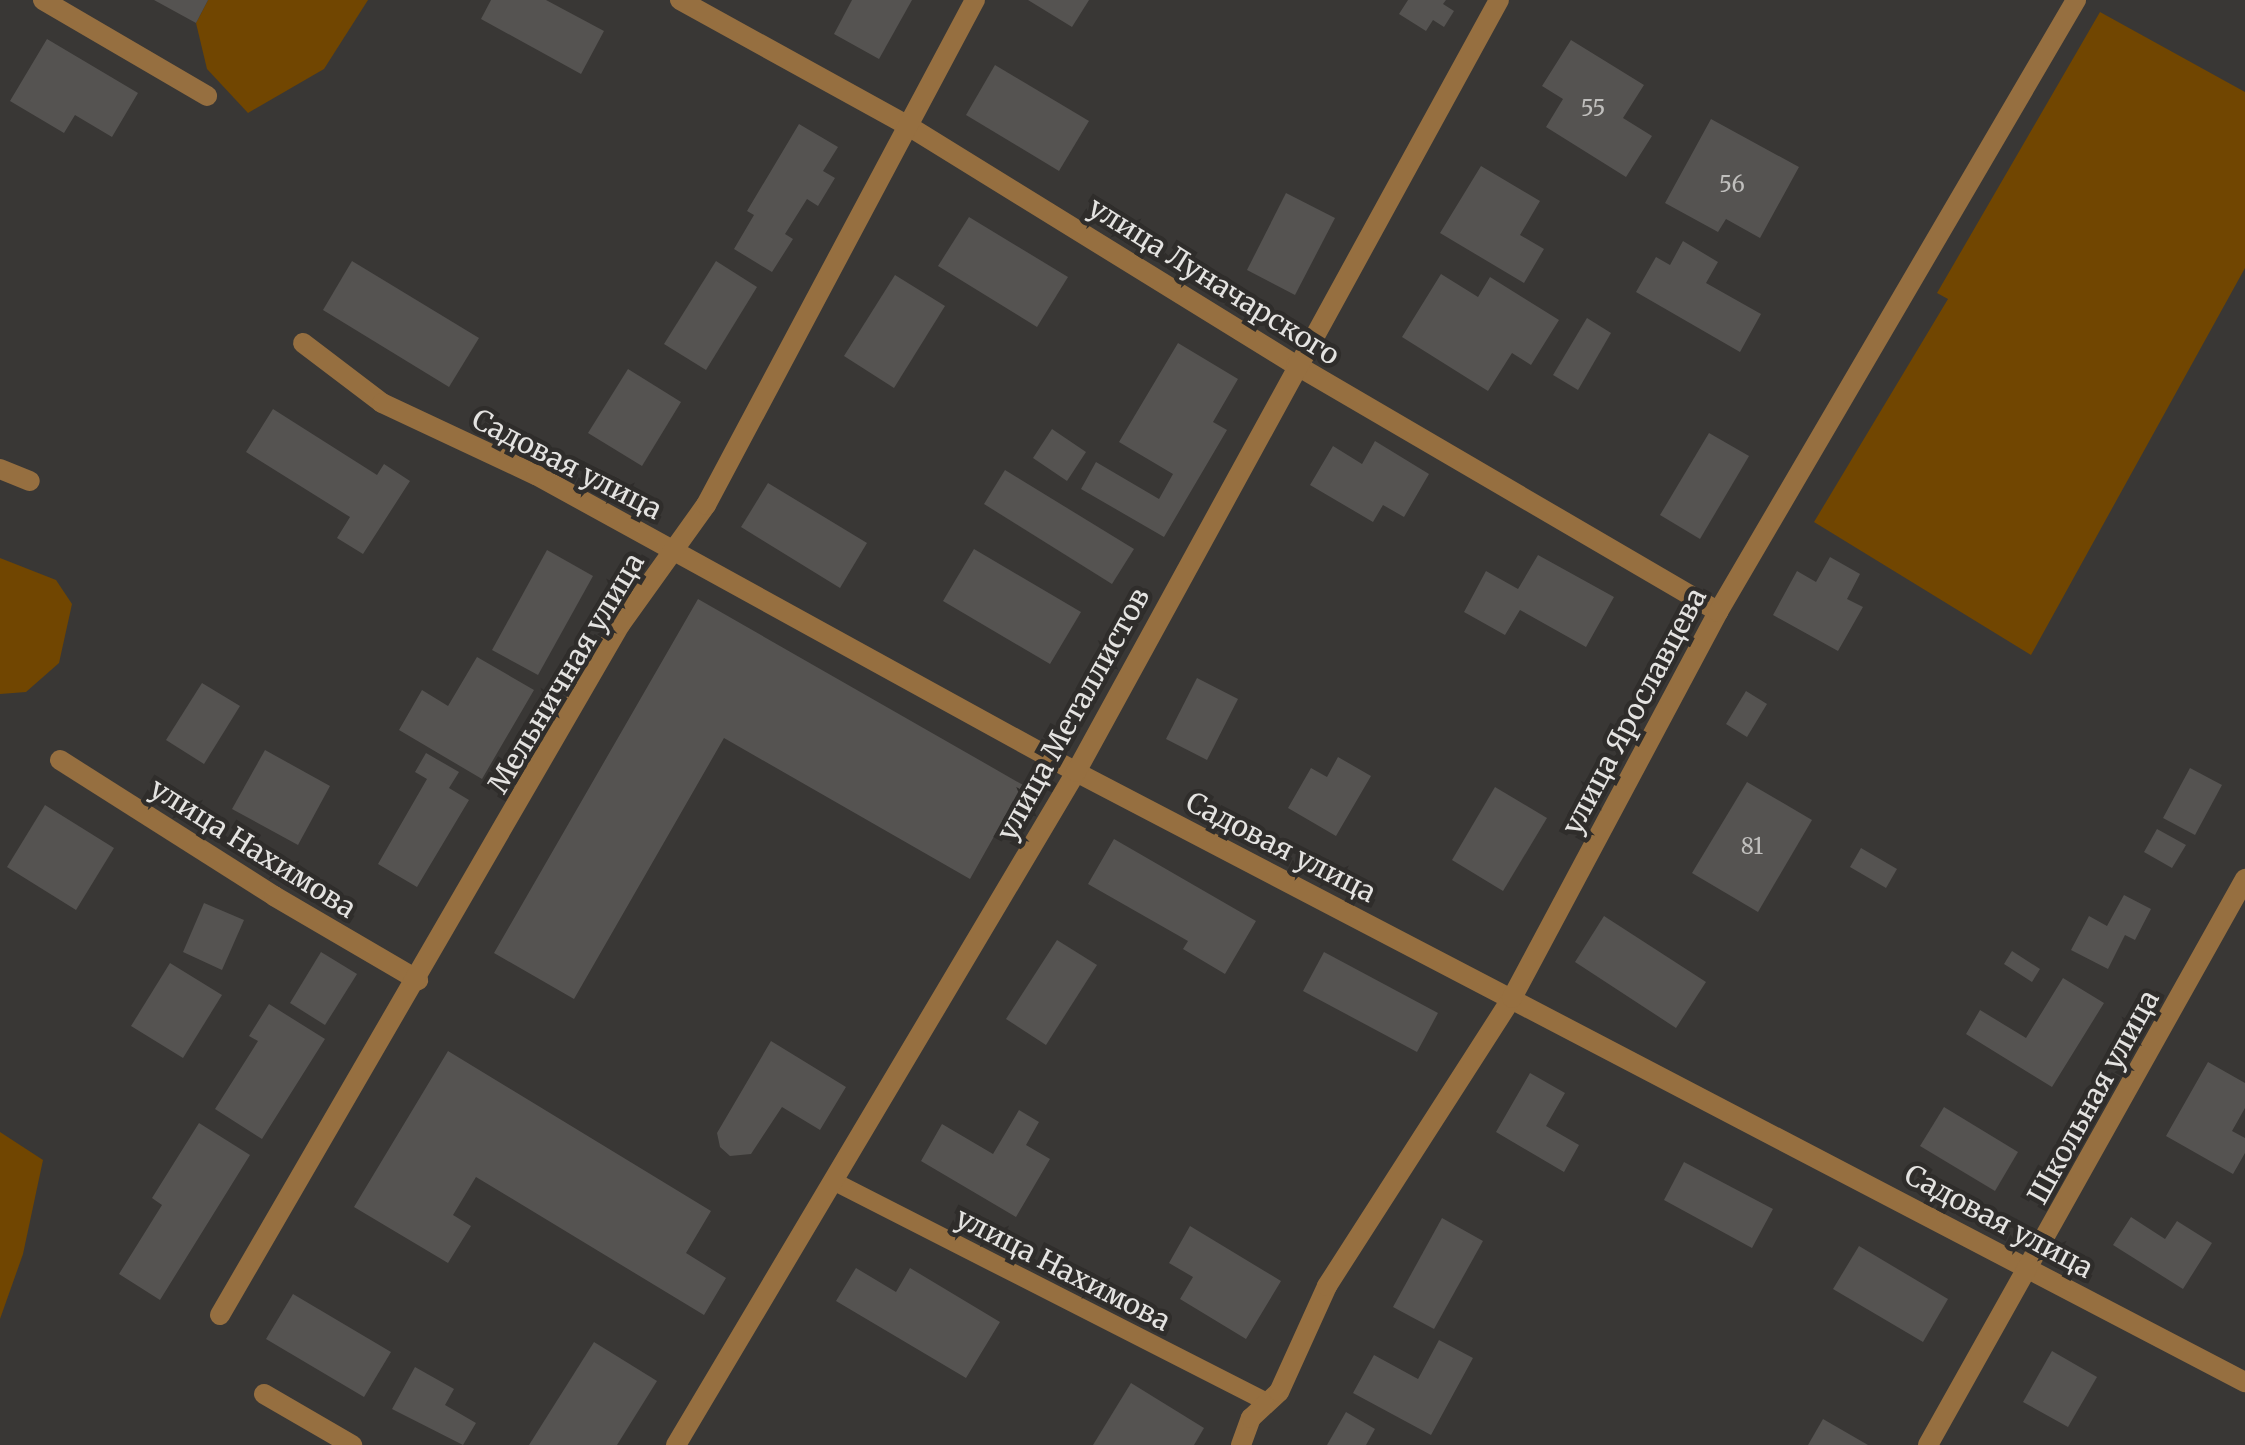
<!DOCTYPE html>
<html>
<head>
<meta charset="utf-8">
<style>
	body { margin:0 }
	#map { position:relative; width:2245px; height:1445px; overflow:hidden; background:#393735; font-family:Merriweather,serif }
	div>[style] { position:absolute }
	.green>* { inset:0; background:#714601 }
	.building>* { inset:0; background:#555351 }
	.service>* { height:18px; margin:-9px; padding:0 9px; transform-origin:9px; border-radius:9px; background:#966f40 }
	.minor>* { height:20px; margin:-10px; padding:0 10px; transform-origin:10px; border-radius:10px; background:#966f40 }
	.tertiary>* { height:20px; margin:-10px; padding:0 10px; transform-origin:10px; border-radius:10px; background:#966f40 }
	span { translate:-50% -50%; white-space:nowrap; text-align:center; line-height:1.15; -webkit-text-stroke:9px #2f2d2b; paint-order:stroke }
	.number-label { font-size:22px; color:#c0bfbd }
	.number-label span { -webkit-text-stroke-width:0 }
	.street-label { font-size:28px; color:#e4e3e1 }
</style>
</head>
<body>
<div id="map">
	<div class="green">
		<i style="clip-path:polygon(208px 0,368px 0,324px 69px,248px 113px,207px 69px,196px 23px)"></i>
		<i style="clip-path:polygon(2100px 12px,2245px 92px,2245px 268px,2031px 655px,1814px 522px,1948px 299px,1937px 293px)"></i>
		<i style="clip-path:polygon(0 558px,56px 580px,72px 604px,59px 663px,26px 692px,0 694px)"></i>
		<i style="clip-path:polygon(0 1132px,43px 1160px,23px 1254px,0 1319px)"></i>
	</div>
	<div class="building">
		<i style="clip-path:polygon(154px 0,208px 0,196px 23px)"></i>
		<i style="clip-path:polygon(491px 0,546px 0,604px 31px,581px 74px,481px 19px)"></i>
		<i style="clip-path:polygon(852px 0,912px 0,879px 59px,834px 34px)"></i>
		<i style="clip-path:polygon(1028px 0,1089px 0,1072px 27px)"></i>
		<i style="clip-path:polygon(1408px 0,1446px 0,1443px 4px,1454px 11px,1444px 27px,1433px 20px,1426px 31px,1399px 14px)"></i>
		<i style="clip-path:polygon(47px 39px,138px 93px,112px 137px,75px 115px,64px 133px,10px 101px)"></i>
		<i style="clip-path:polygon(1571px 40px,1644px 85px,1623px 118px,1652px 136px,1626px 177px,1546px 127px,1563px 99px,1542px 86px)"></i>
		<i style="clip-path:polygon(995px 65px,1089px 121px,1059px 171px,966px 115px)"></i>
		<i style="clip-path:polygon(1711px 119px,1799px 167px,1760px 238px,1726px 219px,1718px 232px,1665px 203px)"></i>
		<i style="clip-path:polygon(799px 124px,838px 147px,823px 171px,835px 178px,818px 206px,807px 199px,785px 234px,793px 239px,772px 272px,734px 249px,754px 215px,747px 211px)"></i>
		<i style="clip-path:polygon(1481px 166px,1540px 201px,1520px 235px,1544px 249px,1524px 283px,1440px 233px)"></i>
		<i style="clip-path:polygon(1286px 193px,1335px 218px,1295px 295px,1247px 270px)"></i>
		<i style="clip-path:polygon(969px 217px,1068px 277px,1037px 327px,938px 266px)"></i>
		<i style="clip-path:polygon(1683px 241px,1718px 262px,1706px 283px,1761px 314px,1740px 352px,1636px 292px,1656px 257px,1670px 265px)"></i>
		<i style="clip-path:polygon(352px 261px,479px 338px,449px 387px,323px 310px)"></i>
		<i style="clip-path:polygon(716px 261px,757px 287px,706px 370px,664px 344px)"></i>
		<i style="clip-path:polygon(1441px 274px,1478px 297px,1490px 277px,1559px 320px,1531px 365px,1512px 353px,1488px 391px,1402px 337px)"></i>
		<i style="clip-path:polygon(895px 275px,945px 306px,894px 388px,844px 356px)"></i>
		<i style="clip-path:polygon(1587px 318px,1611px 333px,1578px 390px,1553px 375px)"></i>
		<i style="clip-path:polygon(1178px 343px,1238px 379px,1213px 422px,1227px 430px,1164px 537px,1081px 489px,1096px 462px,1159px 499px,1173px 474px,1119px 442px)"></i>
		<i style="clip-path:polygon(628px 369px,681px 402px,642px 466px,588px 433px)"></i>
		<i style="clip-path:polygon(273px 409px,377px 475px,384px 464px,410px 481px,363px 554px,337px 538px,350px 517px,246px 452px)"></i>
		<i style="clip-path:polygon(1052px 429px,1086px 452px,1067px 481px,1033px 458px)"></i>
		<i style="clip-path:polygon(1709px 433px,1749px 456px,1700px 539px,1660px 515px)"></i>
		<i style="clip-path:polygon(1375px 441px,1429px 474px,1404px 517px,1383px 505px,1373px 522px,1310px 485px,1333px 446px,1362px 464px)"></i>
		<i style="clip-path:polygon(1005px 470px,1134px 549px,1112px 584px,984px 504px)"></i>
		<i style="clip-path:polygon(768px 483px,867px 543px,840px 588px,741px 527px)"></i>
		<i style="clip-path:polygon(974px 549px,1081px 612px,1050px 664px,943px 601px)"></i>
		<i style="clip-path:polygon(547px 550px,593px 576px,538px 675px,492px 650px)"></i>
		<i style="clip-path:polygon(1538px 555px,1614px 597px,1586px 647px,1520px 610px,1505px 635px,1464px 612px,1486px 571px,1518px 589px)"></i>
		<i style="clip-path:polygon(1830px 557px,1860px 574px,1847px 599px,1863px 607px,1838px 651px,1773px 615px,1797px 571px,1816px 582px)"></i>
		<i style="clip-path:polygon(698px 599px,1023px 785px,970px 879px,724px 738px,574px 999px,494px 953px)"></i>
		<i style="clip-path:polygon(477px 657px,534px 690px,482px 779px,399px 730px,422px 690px,448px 706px)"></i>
		<i style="clip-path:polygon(1197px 678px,1238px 699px,1207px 760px,1166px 739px)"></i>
		<i style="clip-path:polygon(202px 683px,240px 706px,204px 764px,166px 740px)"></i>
		<i style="clip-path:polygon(1746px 691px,1767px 704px,1747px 737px,1726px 724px)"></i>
		<i style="clip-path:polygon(265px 750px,330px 786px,298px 845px,232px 809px)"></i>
		<i style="clip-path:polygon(426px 753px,459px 772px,449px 788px,469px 800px,417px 887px,378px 864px,427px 779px,415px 772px)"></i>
		<i style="clip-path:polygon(1338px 757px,1371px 776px,1336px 836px,1288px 808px,1311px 768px,1327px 777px)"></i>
		<i style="clip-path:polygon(2190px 768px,2222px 785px,2195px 835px,2163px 818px)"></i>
		<i style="clip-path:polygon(1747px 782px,1812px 820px,1758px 912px,1692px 873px)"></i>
		<i style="clip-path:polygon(1495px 787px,1547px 818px,1503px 891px,1452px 860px)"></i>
		<i style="clip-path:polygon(45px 805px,114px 848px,76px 910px,7px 867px)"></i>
		<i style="clip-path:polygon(2157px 829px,2186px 845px,2172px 868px,2144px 852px)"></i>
		<i style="clip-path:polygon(1114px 839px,1256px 921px,1225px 974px,1183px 949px,1188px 941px,1088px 884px)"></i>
		<i style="clip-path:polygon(1861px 848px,1897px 869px,1886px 888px,1850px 867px)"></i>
		<i style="clip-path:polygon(2124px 895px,2151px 909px,2135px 940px,2125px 935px,2108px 969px,2071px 950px,2089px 916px,2107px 926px)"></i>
		<i style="clip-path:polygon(204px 903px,244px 920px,222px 970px,183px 952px)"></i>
		<i style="clip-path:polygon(1604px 916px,1706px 982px,1676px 1028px,1575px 962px)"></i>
		<i style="clip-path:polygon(1057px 940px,1097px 965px,1046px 1045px,1006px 1019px)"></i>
		<i style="clip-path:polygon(2012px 951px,2040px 969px,2032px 982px,2004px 964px)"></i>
		<i style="clip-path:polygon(321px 952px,357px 974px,325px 1025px,290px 1003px)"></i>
		<i style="clip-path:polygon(1324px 952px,1438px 1013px,1417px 1052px,1303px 991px)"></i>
		<i style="clip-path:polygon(170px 963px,222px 995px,183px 1058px,131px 1026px)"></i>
		<i style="clip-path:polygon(2063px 978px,2104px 1003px,2052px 1087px,1966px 1034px,1980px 1010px,2026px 1038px)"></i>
		<i style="clip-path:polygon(269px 1004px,325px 1039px,262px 1139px,215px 1109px,258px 1041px,249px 1036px)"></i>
		<i style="clip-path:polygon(771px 1041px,846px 1087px,820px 1130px,782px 1107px,751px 1154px,730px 1156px,720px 1147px,717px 1133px)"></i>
		<i style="clip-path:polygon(448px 1051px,711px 1211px,686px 1253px,726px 1278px,704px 1315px,476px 1177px,453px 1215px,471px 1226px,448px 1263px,354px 1207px)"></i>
		<i style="clip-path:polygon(2208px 1062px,2245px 1083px,2245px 1108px,2232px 1131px,2245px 1138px,2245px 1153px,2233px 1174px,2166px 1136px)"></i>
		<i style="clip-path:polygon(1530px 1073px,1565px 1093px,1546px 1126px,1579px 1145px,1564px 1172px,1496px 1132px)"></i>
		<i style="clip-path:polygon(1944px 1107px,2018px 1152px,1995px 1191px,1920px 1146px)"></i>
		<i style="clip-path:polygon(1019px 1110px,1039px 1122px,1026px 1145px,1050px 1159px,1016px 1217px,921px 1161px,942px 1124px,993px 1154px)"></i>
		<i style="clip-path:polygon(199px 1123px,250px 1155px,160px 1300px,119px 1274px,162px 1205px,152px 1198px)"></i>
		<i style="clip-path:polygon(1684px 1162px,1773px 1209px,1752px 1248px,1664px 1200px)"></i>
		<i style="clip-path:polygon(2131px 1217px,2165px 1239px,2177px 1221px,2212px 1243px,2183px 1289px,2113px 1245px)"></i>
		<i style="clip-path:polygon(1442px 1218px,1483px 1241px,1434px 1329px,1393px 1307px)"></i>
		<i style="clip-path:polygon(1190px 1226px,1281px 1281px,1246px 1339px,1180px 1299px,1193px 1277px,1169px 1263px)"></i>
		<i style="clip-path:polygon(1859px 1246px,1948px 1299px,1923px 1342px,1833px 1289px)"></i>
		<i style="clip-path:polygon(856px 1268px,896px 1292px,910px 1268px,1000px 1322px,966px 1378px,836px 1301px)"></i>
		<i style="clip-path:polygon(293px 1294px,391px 1352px,364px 1397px,266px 1339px)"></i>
		<i style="clip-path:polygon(1439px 1340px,1473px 1358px,1431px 1435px,1353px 1393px,1374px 1355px,1418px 1379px)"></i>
		<i style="clip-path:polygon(594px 1342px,657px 1381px,617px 1445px,529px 1445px)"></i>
		<i style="clip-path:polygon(2052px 1351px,2097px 1377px,2068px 1427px,2023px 1402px)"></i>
		<i style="clip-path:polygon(415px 1367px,454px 1389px,445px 1405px,476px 1423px,463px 1445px,392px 1409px)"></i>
		<i style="clip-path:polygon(1131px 1383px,1204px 1428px,1194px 1445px,1093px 1445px)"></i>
		<i style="clip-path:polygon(1346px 1412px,1375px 1429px,1366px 1445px,1327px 1445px)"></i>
		<i style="clip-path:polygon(1823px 1419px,1868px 1445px,1808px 1445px)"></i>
	</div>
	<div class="service">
		<i style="left:833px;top:1181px;width:488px;rotate:27deg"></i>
	</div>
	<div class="minor">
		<i style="left:43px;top:0;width:190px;rotate:30.3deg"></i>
		<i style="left:680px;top:0;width:263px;rotate:28.9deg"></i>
		<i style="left:910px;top:127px;width:453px;rotate:31.7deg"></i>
		<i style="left:1296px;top:365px;width:489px;rotate:30.3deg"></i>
		<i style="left:303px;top:343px;width:99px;rotate:37.2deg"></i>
		<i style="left:382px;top:403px;width:170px;rotate:25.1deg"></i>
		<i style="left:536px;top:475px;width:616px;rotate:28.81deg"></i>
		<i style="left:1076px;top:772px;width:1319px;rotate:27.56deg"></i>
		<i style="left:0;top:469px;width:32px;rotate:22deg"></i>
		<i style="left:60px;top:760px;width:254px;rotate:32.4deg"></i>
		<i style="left:274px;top:896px;width:167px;rotate:30.3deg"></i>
		<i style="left:220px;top:1315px;width:798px;rotate:-59.9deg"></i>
		<i style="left:620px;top:625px;width:148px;rotate:-54.4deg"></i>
		<i style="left:706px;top:505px;width:572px;rotate:-61.96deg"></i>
		<i style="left:264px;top:1394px;width:102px;rotate:30.1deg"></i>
		<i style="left:1241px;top:1445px;width:29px;rotate:-70deg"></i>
		<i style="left:1251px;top:1418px;width:38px;rotate:-43deg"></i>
		<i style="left:1279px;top:1392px;width:116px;rotate:-65.6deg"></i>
		<i style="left:1327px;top:1286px;width:342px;rotate:-57.3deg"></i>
		<i style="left:1512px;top:998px;width:438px;rotate:-61.9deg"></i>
		<i style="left:1718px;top:612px;width:709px;rotate:-59.67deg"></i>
		<i style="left:1928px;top:1445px;width:649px;rotate:-60.75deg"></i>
	</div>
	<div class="tertiary">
		<i style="left:676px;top:1445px;width:783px;rotate:-59.27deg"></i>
		<i style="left:1076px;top:772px;width:880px;rotate:-61.28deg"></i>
	</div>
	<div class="number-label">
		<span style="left:1593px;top:109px">55</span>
		<span style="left:1732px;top:185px">56</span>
		<span style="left:1752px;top:847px">81</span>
	</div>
	<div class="street-label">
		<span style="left:1214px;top:281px;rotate:32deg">улица Луначарского</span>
		<span style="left:567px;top:464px;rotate:27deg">Садовая улица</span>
		<span style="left:566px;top:673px;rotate:-59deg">Мельничная улица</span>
		<span style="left:1634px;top:711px;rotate:-62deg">улица Ярославцева</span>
		<span style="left:1073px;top:714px;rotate:-61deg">улица Металлистов</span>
		<span style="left:1281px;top:847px;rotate:27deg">Садовая улица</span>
		<span style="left:253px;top:848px;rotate:32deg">улица Нахимова</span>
		<span style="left:2093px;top:1097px;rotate:-61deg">Школьная улица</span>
		<span style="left:1999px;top:1221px;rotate:28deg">Садовая улица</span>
		<span style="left:1063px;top:1269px;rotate:27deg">улица Нахимова</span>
	</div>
</div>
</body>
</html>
